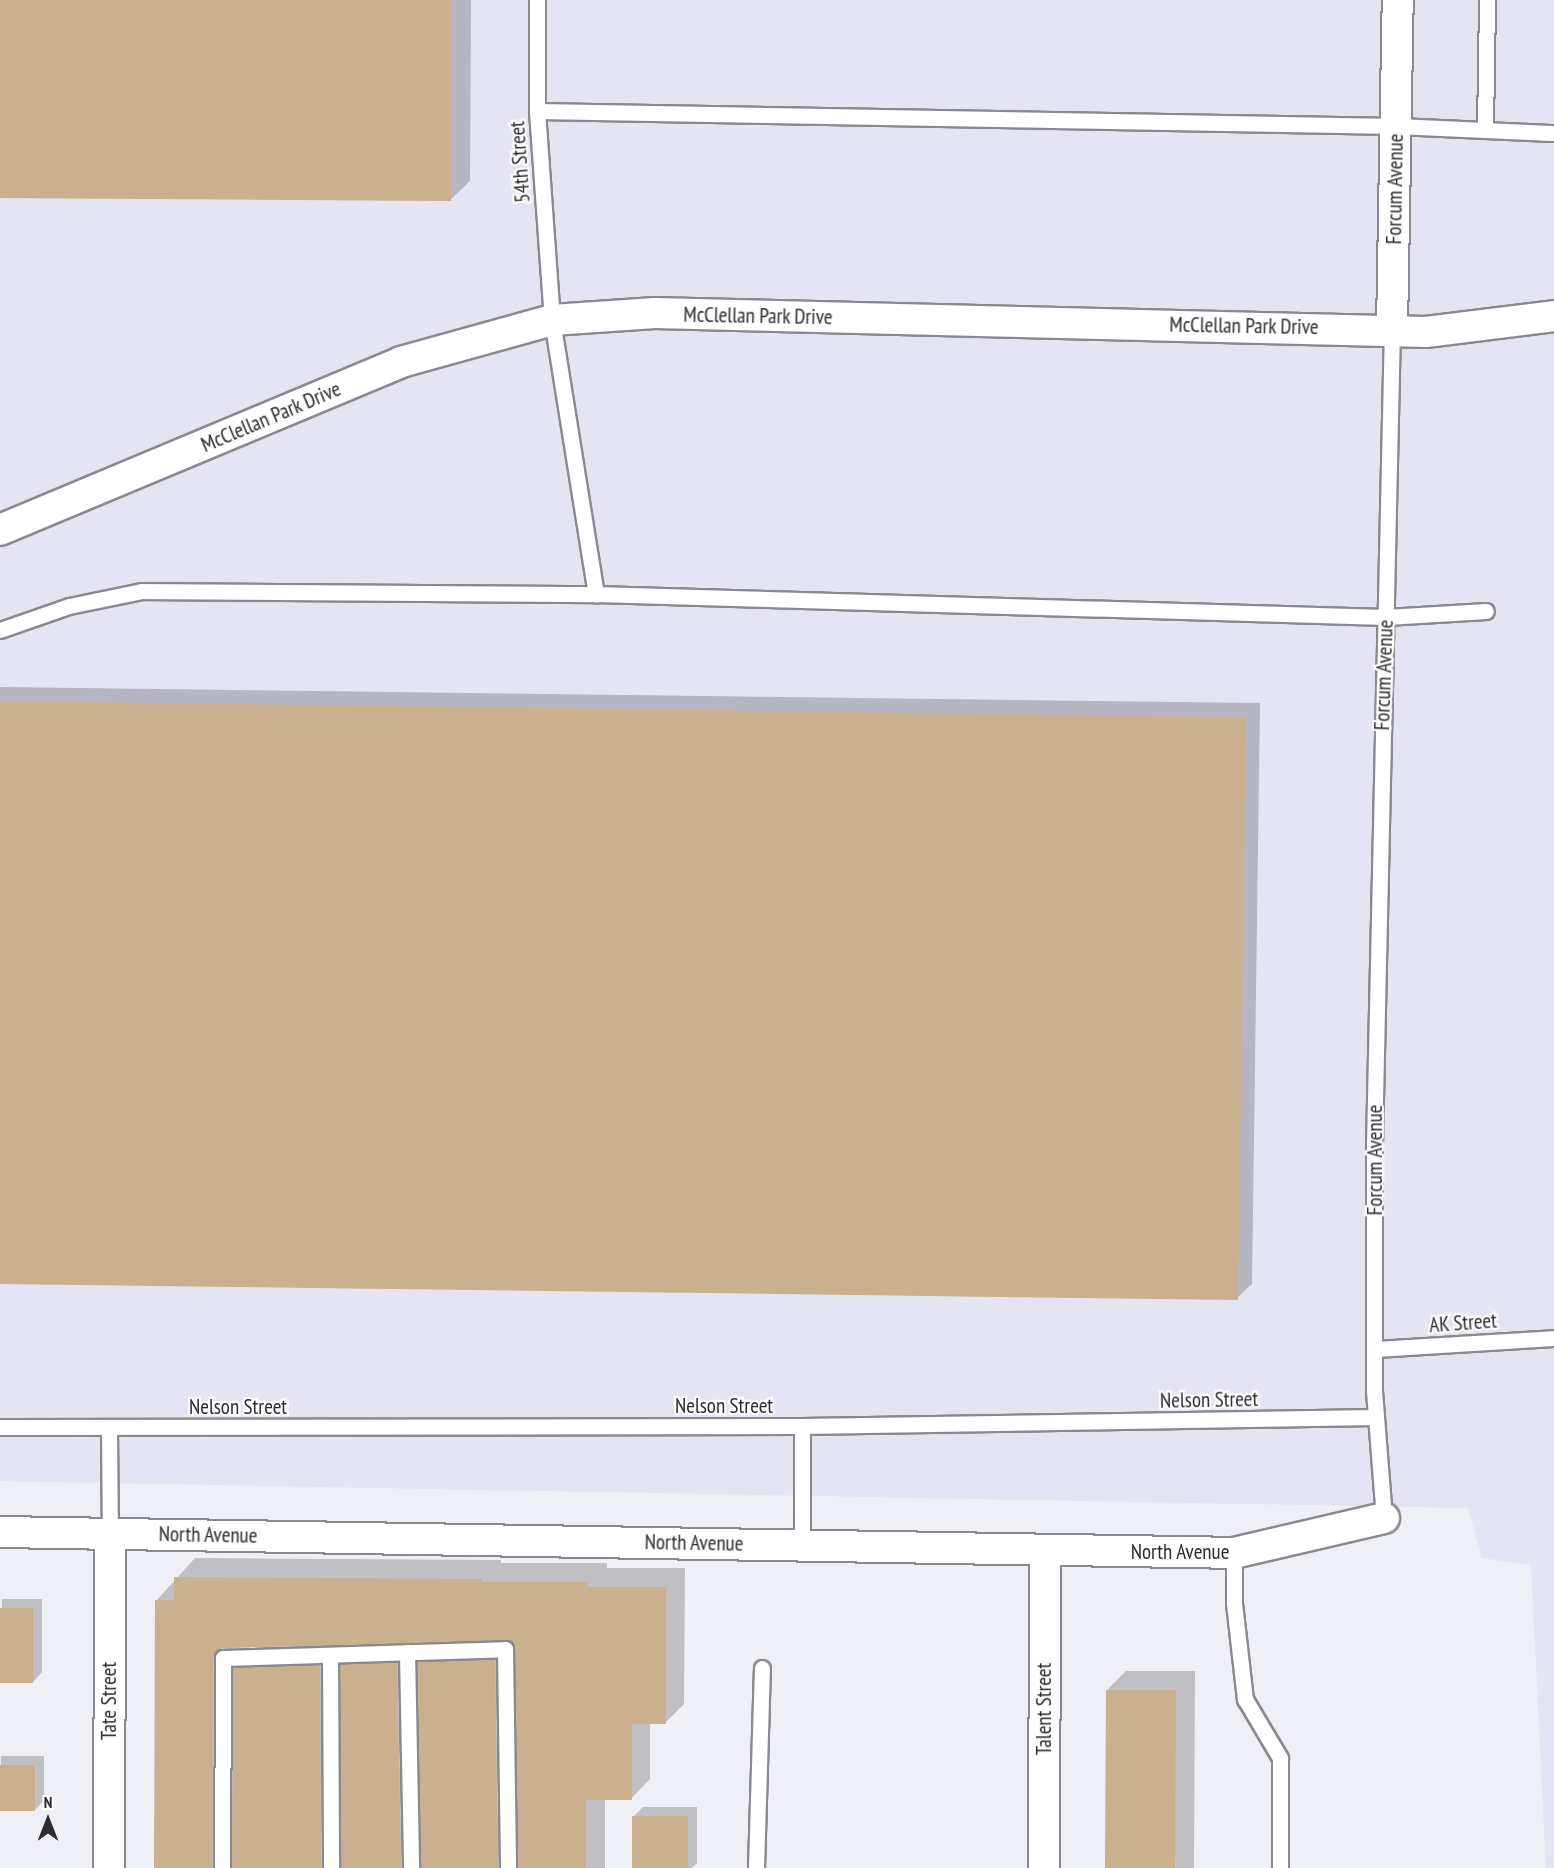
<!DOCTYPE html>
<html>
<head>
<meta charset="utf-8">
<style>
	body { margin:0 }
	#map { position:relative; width:1554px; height:1868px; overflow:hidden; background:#efeff6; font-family:"PT Sans Narrow",sans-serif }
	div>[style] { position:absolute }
	.built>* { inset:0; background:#e4e4f3 }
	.shadow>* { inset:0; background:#0003 }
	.building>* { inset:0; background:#cbb090 }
	.roads { filter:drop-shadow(2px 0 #898990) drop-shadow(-2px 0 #898990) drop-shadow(0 2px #898990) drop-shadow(0 -2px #898990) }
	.service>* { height:15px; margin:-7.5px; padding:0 7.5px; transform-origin:7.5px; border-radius:7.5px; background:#fff }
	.minor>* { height:30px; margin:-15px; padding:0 15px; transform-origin:15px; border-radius:15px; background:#fff }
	span { translate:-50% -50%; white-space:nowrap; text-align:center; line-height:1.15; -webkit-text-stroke:4.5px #fdfdfe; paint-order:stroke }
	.street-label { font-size:21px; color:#2c2c2f }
	.north { position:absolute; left:18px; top:1790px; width:60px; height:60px; -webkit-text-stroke:4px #fdfdfe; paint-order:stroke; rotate:0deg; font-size:16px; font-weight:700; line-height:24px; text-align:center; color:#2c2c2f }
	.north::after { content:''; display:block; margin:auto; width:21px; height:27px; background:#2c2c2f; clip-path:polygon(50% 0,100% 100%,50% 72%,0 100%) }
</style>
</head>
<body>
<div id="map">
	<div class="built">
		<i style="clip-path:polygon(0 0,1554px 0,1554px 1868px,1546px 1868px,1531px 1565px,1482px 1558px,1468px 1508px,0 1481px)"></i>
	</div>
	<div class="shadow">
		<i style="clip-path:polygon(0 0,471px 0,470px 181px,450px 200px,0 196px)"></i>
		<i style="clip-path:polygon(0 687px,1260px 703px,1252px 1284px,1237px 1298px,0 1282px)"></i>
		<i style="clip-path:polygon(evenodd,195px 1558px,501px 1560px,501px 1563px,607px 1563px,607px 1568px,685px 1568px,684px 1704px,665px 1723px,650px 1723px,650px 1779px,631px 1799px,605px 1799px,605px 1868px,156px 1868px,156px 1601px,195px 1558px,440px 1640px,417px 1664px,416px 1641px,440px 1640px,195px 1558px,363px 1643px,339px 1667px,339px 1644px,363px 1643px,195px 1558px,255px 1647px,232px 1670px,232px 1648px,255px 1647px)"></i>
		<i style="clip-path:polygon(2px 1599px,42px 1599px,42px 1672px,33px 1682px,0 1682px)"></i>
		<i style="clip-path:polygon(1126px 1671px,1195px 1671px,1194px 1868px,1106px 1868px,1107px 1690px)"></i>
		<i style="clip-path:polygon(1px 1756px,44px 1756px,44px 1800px,35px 1810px,0 1810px)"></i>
		<i style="clip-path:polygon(643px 1807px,697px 1807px,697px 1863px,692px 1868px,633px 1868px,633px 1817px)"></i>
	</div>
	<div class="building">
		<i style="clip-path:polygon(0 0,452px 0,451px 201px,0 198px)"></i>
		<i style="clip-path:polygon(0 701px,1246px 717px,1238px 1300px,0 1284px)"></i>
		<i style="clip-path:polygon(174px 1577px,482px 1579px,482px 1582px,588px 1582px,588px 1587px,666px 1587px,666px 1724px,632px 1724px,632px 1800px,586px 1800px,586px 1868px,518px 1868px,515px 1649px,510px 1641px,222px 1648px,213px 1658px,212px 1868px,154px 1868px,155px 1600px,174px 1600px)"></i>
		<i style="clip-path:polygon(0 1608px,33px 1608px,33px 1683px,0 1683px)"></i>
		<i style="clip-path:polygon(495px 1659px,498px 1868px,421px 1868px,417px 1662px)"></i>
		<i style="clip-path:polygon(397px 1662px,401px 1868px,341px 1868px,340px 1664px)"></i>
		<i style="clip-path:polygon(320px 1665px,321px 1868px,232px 1868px,233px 1667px)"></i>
		<i style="clip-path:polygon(1106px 1690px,1176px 1690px,1175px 1868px,1105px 1868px)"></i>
		<i style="clip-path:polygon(0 1765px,35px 1765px,35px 1811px,0 1811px)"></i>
		<i style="clip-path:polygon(632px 1816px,688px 1816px,688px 1868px,632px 1868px)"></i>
	</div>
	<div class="roads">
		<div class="service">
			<i style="left:537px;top:0;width:111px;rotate:90deg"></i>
			<i style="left:537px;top:111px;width:210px;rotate:85.9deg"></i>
			<i style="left:552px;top:320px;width:278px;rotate:80.9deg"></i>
			<i style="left:596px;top:594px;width:790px;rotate:1.67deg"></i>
			<i style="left:1386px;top:617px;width:100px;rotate:-3.4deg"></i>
			<i style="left:537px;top:111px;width:860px;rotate:1deg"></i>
			<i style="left:1397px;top:126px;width:157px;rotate:2.6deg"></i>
			<i style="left:1485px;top:129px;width:129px;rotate:-89.1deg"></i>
			<i style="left:0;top:630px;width:73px;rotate:-19.2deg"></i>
			<i style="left:69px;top:606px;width:75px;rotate:-11.6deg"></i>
			<i style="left:142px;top:591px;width:454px;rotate:0.4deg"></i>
			<i style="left:1375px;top:1349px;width:179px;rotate:-3.5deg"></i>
			<i style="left:802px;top:1426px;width:118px;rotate:90deg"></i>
			<i style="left:0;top:1427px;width:802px;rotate:-0.07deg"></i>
			<i style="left:802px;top:1426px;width:574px;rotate:-0.9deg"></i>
			<i style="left:109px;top:1429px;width:105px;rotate:89.5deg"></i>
			<i style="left:1384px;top:1518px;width:128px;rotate:-94.5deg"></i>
			<i style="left:1374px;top:1390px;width:245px;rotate:-90deg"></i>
			<i style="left:1374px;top:1145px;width:816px;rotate:-88.74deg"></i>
			<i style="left:1234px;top:1553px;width:50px;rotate:90deg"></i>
			<i style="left:1234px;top:1603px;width:97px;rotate:83.5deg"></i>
			<i style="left:1245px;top:1699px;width:69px;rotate:59.3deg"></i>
			<i style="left:1280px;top:1758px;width:110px;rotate:90deg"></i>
			<i style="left:407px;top:1652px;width:216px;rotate:88.9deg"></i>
			<i style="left:330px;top:1655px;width:213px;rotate:89.7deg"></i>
			<i style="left:222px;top:1868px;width:210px;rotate:-89.7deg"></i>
			<i style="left:223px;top:1658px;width:282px;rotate:-1.8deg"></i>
			<i style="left:505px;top:1649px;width:219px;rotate:89.2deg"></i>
			<i style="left:756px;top:1868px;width:200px;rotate:-88.3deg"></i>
		</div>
		<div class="minor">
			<i style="left:1392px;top:329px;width:329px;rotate:-89deg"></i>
			<i style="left:0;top:530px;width:435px;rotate:-22.7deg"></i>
			<i style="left:401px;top:362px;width:157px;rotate:-15.5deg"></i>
			<i style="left:552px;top:320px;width:103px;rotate:-3.9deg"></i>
			<i style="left:655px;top:313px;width:771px;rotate:1.41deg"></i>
			<i style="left:1426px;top:332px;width:129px;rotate:-7.1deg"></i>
			<i style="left:0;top:1532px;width:1234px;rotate:0.97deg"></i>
			<i style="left:1234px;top:1553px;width:154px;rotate:-13.1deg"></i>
			<i style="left:109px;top:1868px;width:334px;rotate:-89.8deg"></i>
			<i style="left:1044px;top:1868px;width:318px;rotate:-89.8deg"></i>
		</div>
	</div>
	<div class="street-label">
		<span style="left:520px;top:162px;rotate:-94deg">54th Street</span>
		<span style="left:1395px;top:189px;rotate:-89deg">Forcum Avenue</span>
		<span style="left:758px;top:316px;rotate:1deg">McClellan Park Drive</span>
		<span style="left:1244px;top:326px;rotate:1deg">McClellan Park Drive</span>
		<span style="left:271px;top:417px;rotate:-23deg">McClellan Park Drive</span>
		<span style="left:1384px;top:675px;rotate:-88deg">Forcum Avenue</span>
		<span style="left:1375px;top:1160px;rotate:-90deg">Forcum Avenue</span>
		<span style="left:1463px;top:1323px;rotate:-4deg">AK Street</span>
		<span style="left:1209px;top:1400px;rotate:-1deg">Nelson Street</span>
		<span style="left:724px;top:1406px">Nelson Street</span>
		<span style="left:238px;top:1407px">Nelson Street</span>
		<span style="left:208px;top:1535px;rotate:1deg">North Avenue</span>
		<span style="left:694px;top:1543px;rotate:1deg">North Avenue</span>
		<span style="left:1180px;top:1552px">North Avenue</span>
		<span style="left:109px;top:1701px;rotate:-90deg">Tate Street</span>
		<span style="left:1044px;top:1709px;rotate:-90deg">Talent Street</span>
	</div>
	<div class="north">N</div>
</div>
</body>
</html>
